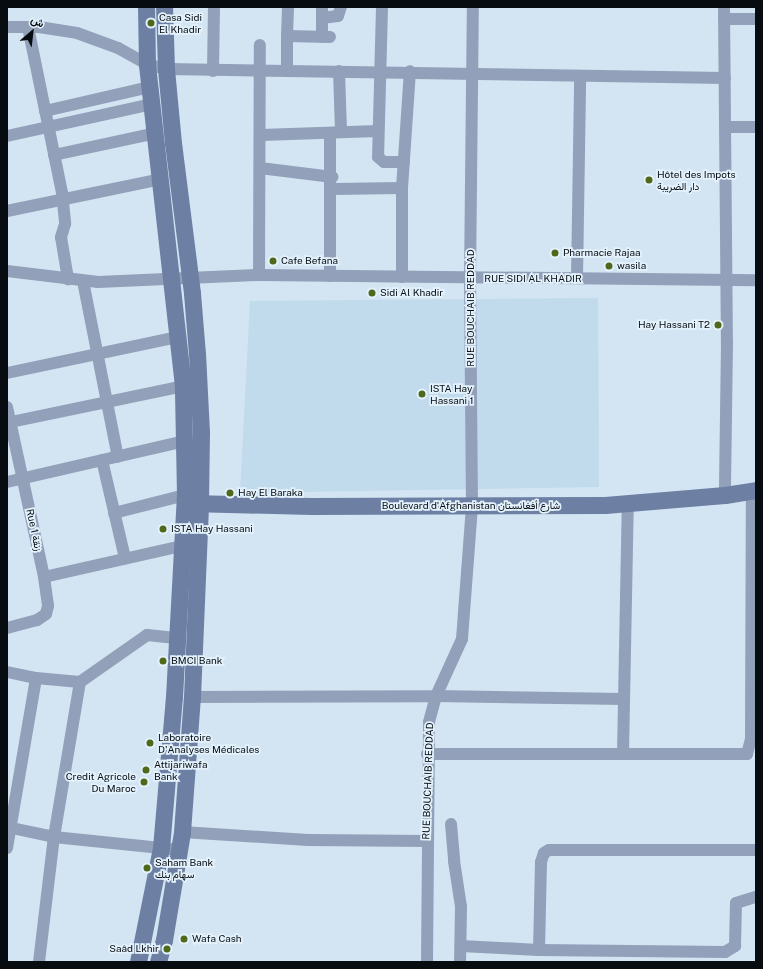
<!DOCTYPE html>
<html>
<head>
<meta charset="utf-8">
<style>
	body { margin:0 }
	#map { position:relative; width:763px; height:969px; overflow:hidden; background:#d3e5f2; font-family:"Public Sans",Vazirmatn,sans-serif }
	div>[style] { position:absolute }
	.built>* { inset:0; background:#c1daec }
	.street>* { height:12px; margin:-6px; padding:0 6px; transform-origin:6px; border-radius:6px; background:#93a0b9 }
	.secondary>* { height:17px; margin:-8.5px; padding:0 8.5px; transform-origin:8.5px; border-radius:8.5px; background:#6d80a4 }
	.dots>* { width:11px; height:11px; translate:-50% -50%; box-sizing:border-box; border:2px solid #e3f2fd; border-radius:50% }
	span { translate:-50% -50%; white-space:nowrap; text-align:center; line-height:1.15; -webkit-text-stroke:3.5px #e3f2fd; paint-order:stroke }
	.poi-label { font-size:10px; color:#070c10 }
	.left { translate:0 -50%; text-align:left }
	.right { translate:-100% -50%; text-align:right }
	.street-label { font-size:10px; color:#070c10 }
	.frame { position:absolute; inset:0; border:8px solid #070c10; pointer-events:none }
	.north { position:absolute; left:12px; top:12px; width:40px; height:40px; -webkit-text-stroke:3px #e3f2fd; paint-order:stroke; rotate:28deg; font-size:11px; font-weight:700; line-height:16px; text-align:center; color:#070c10 }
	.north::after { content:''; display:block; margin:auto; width:14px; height:18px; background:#070c10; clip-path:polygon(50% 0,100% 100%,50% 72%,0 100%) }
</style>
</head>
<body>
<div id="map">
	<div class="built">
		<i style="clip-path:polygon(598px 298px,599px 487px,240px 493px,250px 301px)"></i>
	</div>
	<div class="street">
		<i style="left:382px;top:7px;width:150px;rotate:91.5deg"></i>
		<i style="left:378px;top:157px;width:8px;rotate:40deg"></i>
		<i style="left:384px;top:162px;width:20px"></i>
		<i style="left:724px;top:7px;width:336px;rotate:89.5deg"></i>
		<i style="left:727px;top:343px;width:152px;rotate:90.8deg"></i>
		<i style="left:322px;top:18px;width:16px;rotate:-7deg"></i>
		<i style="left:338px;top:16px;width:9px;rotate:-72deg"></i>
		<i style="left:724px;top:19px;width:32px"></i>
		<i style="left:7px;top:27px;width:32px"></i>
		<i style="left:39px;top:27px;width:38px;rotate:9deg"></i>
		<i style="left:77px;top:33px;width:44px;rotate:20.1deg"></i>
		<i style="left:118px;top:48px;width:33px;rotate:29deg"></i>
		<i style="left:147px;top:64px;width:20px;rotate:15deg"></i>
		<i style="left:166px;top:69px;width:559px;rotate:0.92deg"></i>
		<i style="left:28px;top:27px;width:169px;rotate:78.4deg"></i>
		<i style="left:62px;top:193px;width:31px;rotate:84deg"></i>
		<i style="left:65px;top:224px;width:14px;rotate:107deg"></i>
		<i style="left:61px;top:237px;width:43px;rotate:80.5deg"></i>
		<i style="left:287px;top:36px;width:29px;rotate:-88deg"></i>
		<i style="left:322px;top:37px;width:30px;rotate:-90deg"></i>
		<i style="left:213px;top:71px;width:64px;rotate:-89.1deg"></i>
		<i style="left:287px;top:71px;width:35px;rotate:-90deg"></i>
		<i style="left:287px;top:36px;width:43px;rotate:1.3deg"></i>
		<i style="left:339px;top:71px;width:61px;rotate:88.1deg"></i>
		<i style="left:45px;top:111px;width:108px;rotate:-12.9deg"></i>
		<i style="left:726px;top:127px;width:30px"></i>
		<i style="left:261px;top:135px;width:117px;rotate:-2deg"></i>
		<i style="left:7px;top:136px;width:148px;rotate:-12.4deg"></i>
		<i style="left:54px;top:155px;width:104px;rotate:-12.2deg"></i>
		<i style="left:260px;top:168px;width:73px;rotate:7.1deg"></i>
		<i style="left:332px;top:189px;width:70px;rotate:-0.8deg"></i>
		<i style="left:7px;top:211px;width:157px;rotate:-11.7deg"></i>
		<i style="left:7px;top:271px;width:92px;rotate:6.9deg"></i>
		<i style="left:98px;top:282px;width:161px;rotate:-2.5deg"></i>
		<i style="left:259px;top:275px;width:497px;rotate:0.6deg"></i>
		<i style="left:259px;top:275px;width:230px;rotate:-89.8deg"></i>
		<i style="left:330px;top:276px;width:143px;rotate:-90deg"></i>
		<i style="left:402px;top:277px;width:89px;rotate:-90deg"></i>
		<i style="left:402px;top:188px;width:117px;rotate:-86.1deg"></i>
		<i style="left:577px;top:278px;width:202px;rotate:-89.1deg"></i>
		<i style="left:83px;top:281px;width:179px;rotate:78.8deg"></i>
		<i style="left:7px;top:373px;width:175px;rotate:-11.9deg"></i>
		<i style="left:7px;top:407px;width:174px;rotate:77.7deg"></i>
		<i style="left:44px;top:577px;width:29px;rotate:82deg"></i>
		<i style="left:48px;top:606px;width:8px;rotate:104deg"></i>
		<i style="left:46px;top:614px;width:11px;rotate:146deg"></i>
		<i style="left:37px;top:620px;width:31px;rotate:165deg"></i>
		<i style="left:11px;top:422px;width:176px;rotate:-11.8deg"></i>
		<i style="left:102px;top:460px;width:101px;rotate:76.8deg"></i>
		<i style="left:7px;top:482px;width:182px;rotate:-13deg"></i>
		<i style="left:114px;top:513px;width:73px;rotate:-14.2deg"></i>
		<i style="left:44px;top:577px;width:141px;rotate:-12.7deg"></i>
		<i style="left:7px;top:672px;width:30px;rotate:12deg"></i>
		<i style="left:36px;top:678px;width:44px;rotate:5.2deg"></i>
		<i style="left:80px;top:682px;width:82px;rotate:-35deg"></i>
		<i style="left:147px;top:635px;width:31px;rotate:6deg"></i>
		<i style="left:192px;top:697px;width:244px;rotate:-0.2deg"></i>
		<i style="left:436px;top:696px;width:188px;rotate:0.9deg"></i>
		<i style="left:427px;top:754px;width:320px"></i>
		<i style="left:747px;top:754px;width:16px;rotate:-75deg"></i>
		<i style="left:751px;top:739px;width:249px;rotate:-89.8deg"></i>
		<i style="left:623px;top:754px;width:250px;rotate:-88.9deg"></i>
		<i style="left:451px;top:824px;width:37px;rotate:85deg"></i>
		<i style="left:454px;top:861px;width:47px;rotate:81.3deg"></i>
		<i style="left:461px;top:907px;width:55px;rotate:91deg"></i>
		<i style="left:7px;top:827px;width:48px;rotate:12deg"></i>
		<i style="left:54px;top:837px;width:127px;rotate:5.9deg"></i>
		<i style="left:182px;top:832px;width:126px;rotate:3.6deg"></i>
		<i style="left:308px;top:840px;width:119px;rotate:0.5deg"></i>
		<i style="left:7px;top:848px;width:172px;rotate:-80.3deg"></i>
		<i style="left:461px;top:946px;width:78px;rotate:2.9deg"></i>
		<i style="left:539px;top:950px;width:186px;rotate:0.6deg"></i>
		<i style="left:725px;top:952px;width:12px;rotate:-31deg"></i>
		<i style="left:735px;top:946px;width:43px;rotate:-88.7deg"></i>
		<i style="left:736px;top:903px;width:21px;rotate:-17deg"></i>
		<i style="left:539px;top:950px;width:88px;rotate:-88.7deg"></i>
		<i style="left:541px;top:862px;width:9px;rotate:-72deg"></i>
		<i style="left:544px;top:853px;width:6px;rotate:-31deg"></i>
		<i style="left:549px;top:850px;width:207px"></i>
		<i style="left:39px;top:962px;width:126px;rotate:-83.2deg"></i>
		<i style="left:54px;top:837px;width:157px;rotate:-80.5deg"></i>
		<i style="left:427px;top:962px;width:240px;rotate:-89.5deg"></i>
		<i style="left:429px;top:722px;width:27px;rotate:-75deg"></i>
		<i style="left:436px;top:696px;width:63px;rotate:-65.5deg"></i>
		<i style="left:462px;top:639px;width:133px;rotate:-85.7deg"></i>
		<i style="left:472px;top:506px;width:227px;rotate:-90.5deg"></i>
		<i style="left:470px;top:279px;width:272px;rotate:-89.4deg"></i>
	</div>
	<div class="secondary">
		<i style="left:189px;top:503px;width:122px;rotate:1.4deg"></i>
		<i style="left:311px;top:506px;width:294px;rotate:-0.2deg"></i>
		<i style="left:605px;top:505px;width:120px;rotate:-4.8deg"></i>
		<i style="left:725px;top:495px;width:31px;rotate:-9deg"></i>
		<i style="left:138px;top:962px;width:116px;rotate:-78.6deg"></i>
		<i style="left:161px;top:848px;width:152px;rotate:-85.1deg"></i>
		<i style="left:174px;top:697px;width:202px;rotate:-86.9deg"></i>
		<i style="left:185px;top:495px;width:109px;rotate:-91.1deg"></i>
		<i style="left:183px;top:386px;width:324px;rotate:-96.4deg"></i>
		<i style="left:147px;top:64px;width:57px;rotate:-91deg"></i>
		<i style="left:158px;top:962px;width:23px;rotate:-75deg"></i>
		<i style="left:164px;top:940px;width:109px;rotate:-80.5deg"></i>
		<i style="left:182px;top:832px;width:135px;rotate:-85.8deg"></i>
		<i style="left:192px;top:697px;width:194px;rotate:-87.6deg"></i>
		<i style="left:200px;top:503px;width:71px;rotate:-89.2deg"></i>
		<i style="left:201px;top:432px;width:78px;rotate:-92.9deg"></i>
		<i style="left:197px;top:354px;width:61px;rotate:-94.7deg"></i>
		<i style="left:192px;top:293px;width:151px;rotate:-97.2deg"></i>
		<i style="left:173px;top:143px;width:74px;rotate:-95.4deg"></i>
		<i style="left:166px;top:69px;width:62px;rotate:-91.8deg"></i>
	</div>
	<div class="dots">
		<i style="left:151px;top:23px;background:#4f6819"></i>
		<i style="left:649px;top:180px;background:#4f6819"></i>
		<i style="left:555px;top:253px;background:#4f6819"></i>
		<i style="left:273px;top:261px;background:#4f6819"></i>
		<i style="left:609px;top:266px;background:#4f6819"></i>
		<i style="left:372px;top:293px;background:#4f6819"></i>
		<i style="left:718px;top:325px;background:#4f6819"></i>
		<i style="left:422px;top:394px;background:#4f6819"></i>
		<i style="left:230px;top:493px;background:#4f6819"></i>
		<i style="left:163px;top:529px;background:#4f6819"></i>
		<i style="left:163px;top:661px;background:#4f6819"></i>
		<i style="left:150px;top:743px;background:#4f6819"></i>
		<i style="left:146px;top:770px;background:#4f6819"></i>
		<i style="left:144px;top:782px;background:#4f6819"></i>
		<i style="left:147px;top:868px;background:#4f6819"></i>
		<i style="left:184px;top:939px;background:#4f6819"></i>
		<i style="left:167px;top:949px;background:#4f6819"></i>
	</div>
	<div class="poi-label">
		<span class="left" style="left:159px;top:23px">Casa Sidi<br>El Khadir</span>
		<span class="left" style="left:657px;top:180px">Hôtel des Impots<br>دار الضريبة</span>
		<span class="left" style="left:563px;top:253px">Pharmacie Rajaa</span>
		<span class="left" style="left:281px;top:261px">Cafe Befana</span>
		<span class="left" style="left:617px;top:266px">wasila</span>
		<span class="left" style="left:380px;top:293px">Sidi Al Khadir</span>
		<span class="right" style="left:710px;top:325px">Hay Hassani T2</span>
		<span class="left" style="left:430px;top:394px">ISTA Hay<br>Hassani 1</span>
		<span class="left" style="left:238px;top:493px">Hay El Baraka</span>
		<span class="left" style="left:171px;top:529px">ISTA Hay Hassani</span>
		<span class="left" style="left:171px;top:661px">BMCI Bank</span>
		<span class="left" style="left:158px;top:743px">Laboratoire<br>D'Analyses Médicales</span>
		<span class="left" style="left:154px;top:770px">Attijariwafa<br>Bank</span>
		<span class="right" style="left:136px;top:782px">Credit Agricole<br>Du Maroc</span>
		<span class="left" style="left:155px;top:868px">Saham Bank<br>سهام بنك</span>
		<span class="left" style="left:192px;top:939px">Wafa Cash</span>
		<span class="right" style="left:159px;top:949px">Saâd Lkhir</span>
	</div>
	<div class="street-label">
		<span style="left:533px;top:279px">RUE SIDI AL KHADIR</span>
		<span style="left:471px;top:308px;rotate:-90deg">RUE BOUCHAIB REDDAD</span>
		<span style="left:471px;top:506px">Boulevard d'Afghanistan شارع أفغانستان</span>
		<span style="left:34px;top:530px;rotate:78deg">Rue 1 زنقة</span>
		<span style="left:428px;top:781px;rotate:-88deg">RUE BOUCHAIB REDDAD</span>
	</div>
	<div class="frame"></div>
	<div class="north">ش</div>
</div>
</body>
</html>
